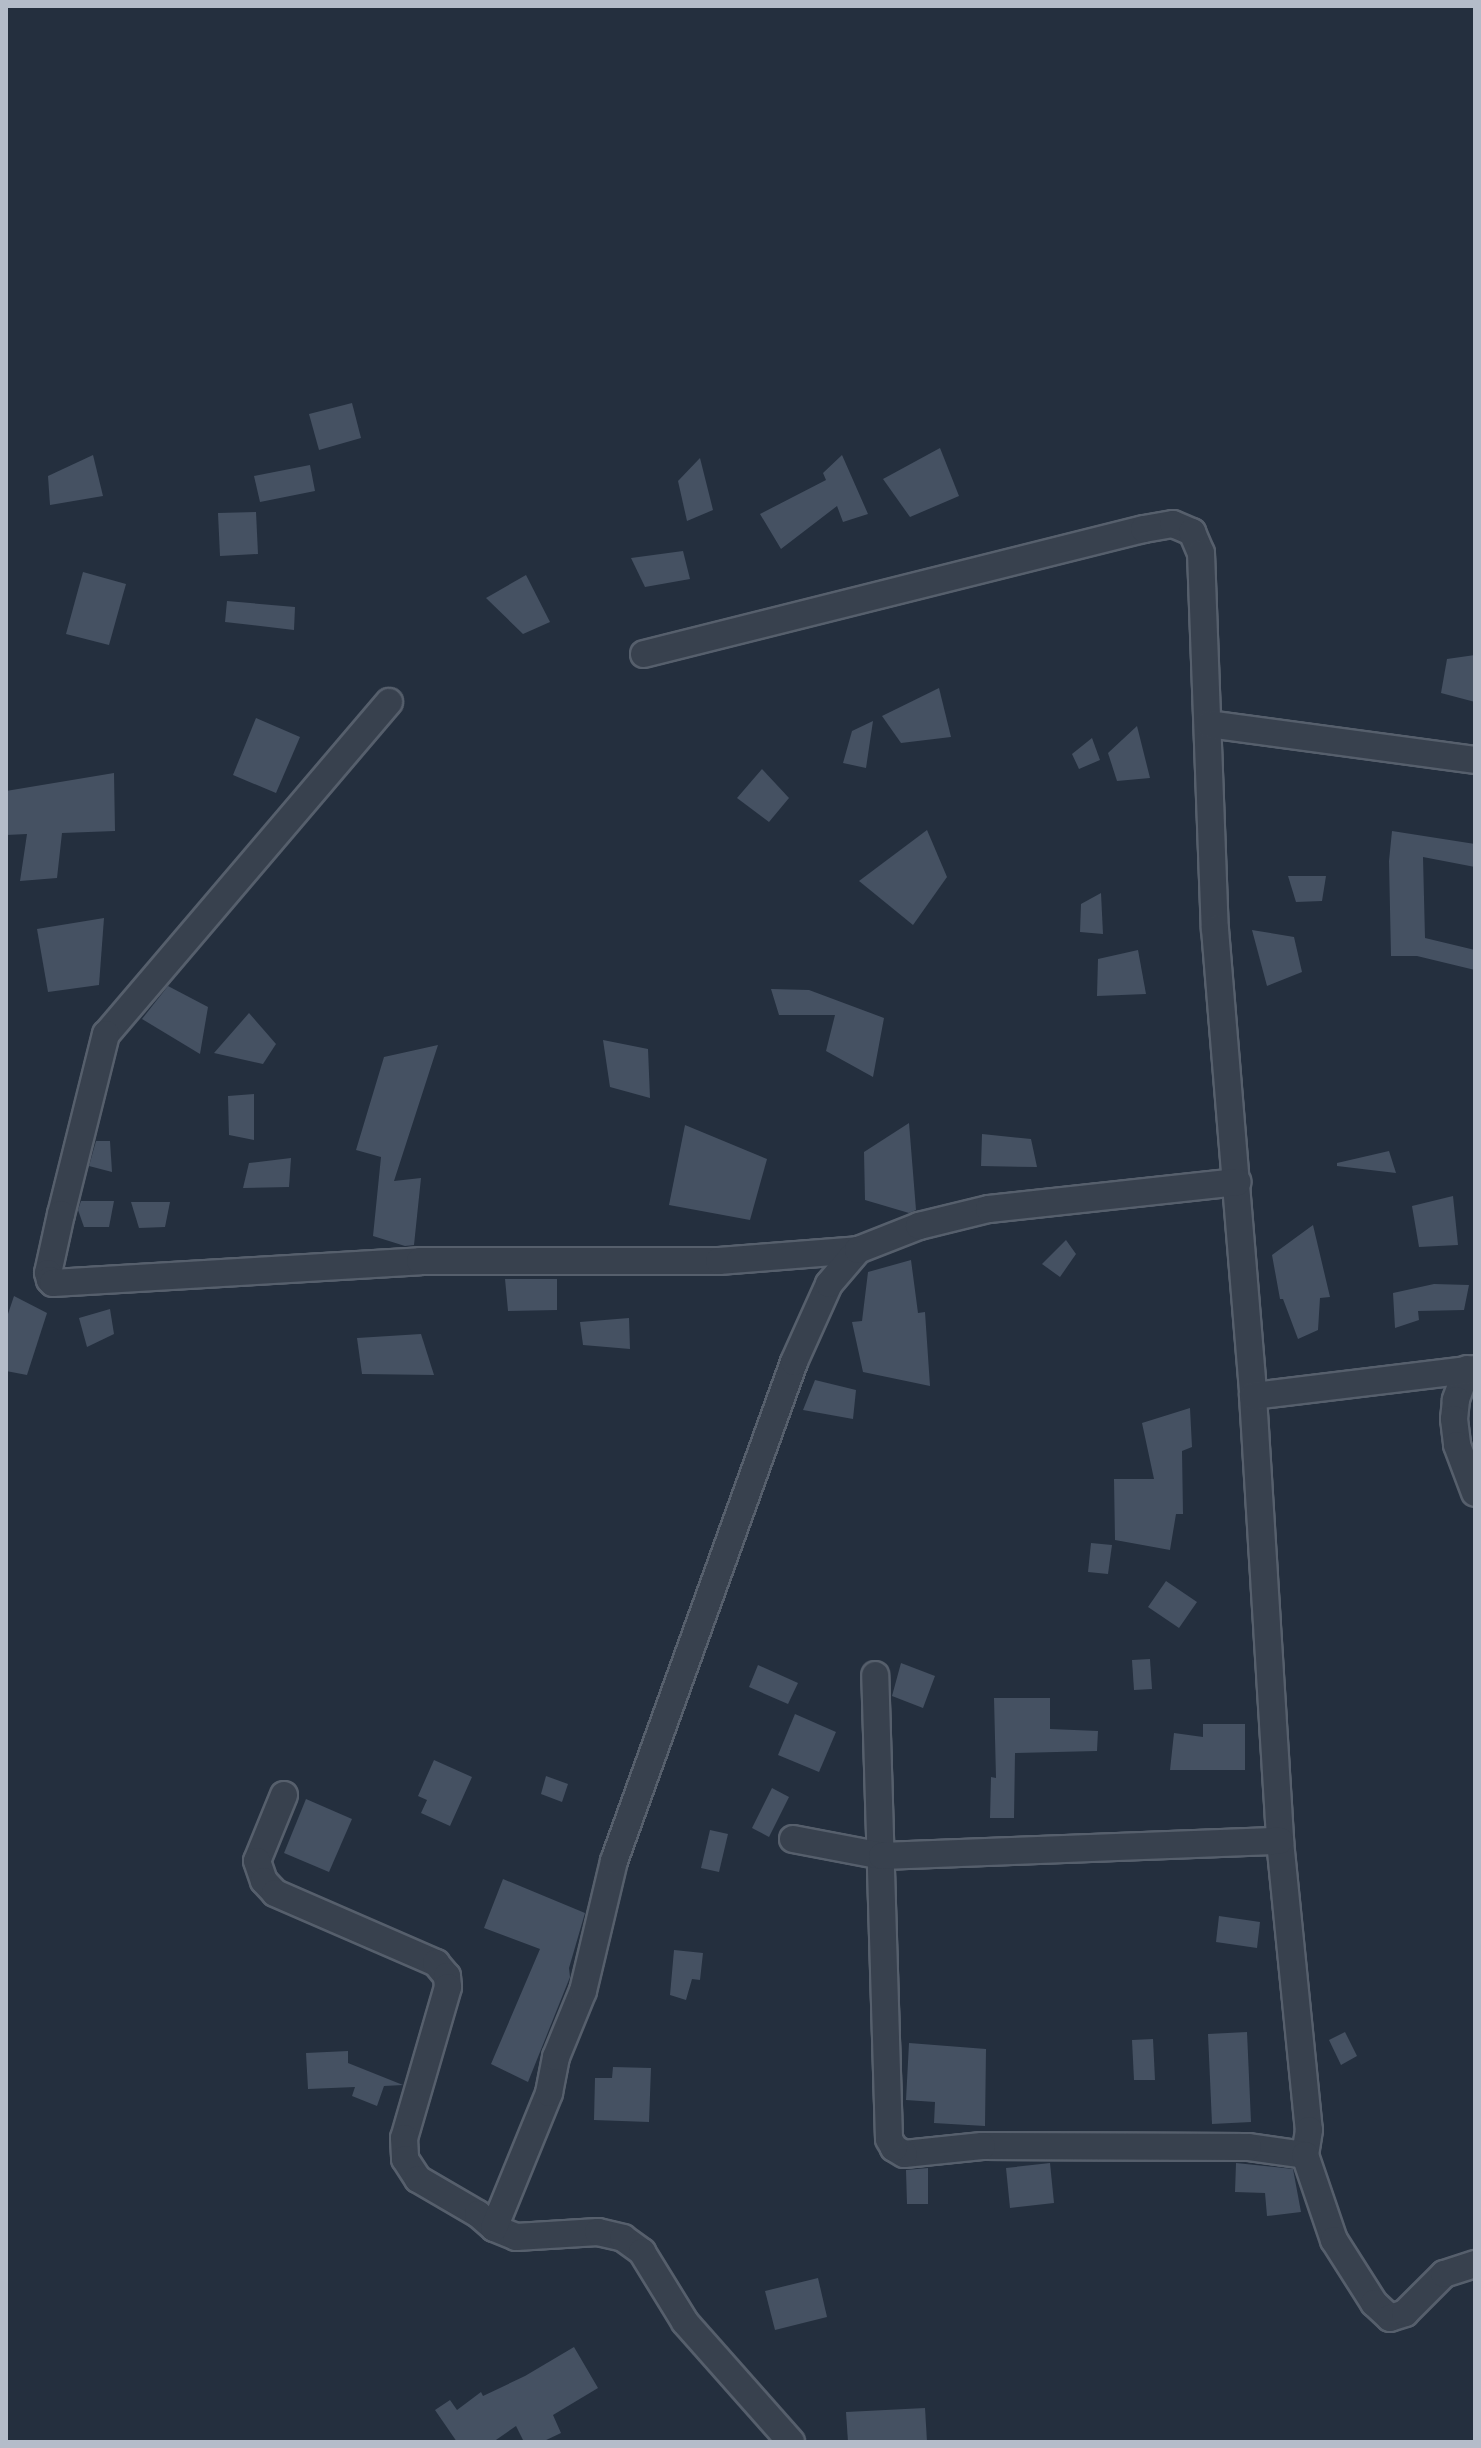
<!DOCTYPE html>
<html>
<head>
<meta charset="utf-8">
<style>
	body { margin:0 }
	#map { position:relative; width:1481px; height:2448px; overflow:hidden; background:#242f3e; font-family:Commissioner,sans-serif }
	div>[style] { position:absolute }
	.building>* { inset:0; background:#455162 }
	.roads { filter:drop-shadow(2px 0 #565f6c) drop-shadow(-2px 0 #565f6c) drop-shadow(0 2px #565f6c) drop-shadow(0 -2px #565f6c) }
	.street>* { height:26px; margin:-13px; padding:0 13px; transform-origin:13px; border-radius:13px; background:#38414e }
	span { translate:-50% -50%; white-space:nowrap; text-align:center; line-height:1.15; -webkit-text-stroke:8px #1d2633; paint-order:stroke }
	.frame { position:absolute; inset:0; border:8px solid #b4bcc9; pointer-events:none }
</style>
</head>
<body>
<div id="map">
	<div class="building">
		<i style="clip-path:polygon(352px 403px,361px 438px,319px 450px,309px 414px)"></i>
		<i style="clip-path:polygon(940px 448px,959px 496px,910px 517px,883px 479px)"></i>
		<i style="clip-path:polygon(93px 455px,103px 496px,50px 505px,48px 476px)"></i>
		<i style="clip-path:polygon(842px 455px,868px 514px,843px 522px,837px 506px,781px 549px,760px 514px,826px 480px,823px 473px)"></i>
		<i style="clip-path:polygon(700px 458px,713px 510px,687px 521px,678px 481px)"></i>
		<i style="clip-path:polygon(310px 465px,315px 491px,260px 502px,254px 476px)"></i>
		<i style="clip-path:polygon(256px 512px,258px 554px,220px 556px,218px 513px)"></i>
		<i style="clip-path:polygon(683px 551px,690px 579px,645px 587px,631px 558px)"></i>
		<i style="clip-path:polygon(83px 572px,126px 584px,109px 645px,66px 634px)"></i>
		<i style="clip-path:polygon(526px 575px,550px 622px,523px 634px,486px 598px)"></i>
		<i style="clip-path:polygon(227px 601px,295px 607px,294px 630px,225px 622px)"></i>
		<i style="clip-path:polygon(1475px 655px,1475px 702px,1441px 693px,1447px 659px)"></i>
		<i style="clip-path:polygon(939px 688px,951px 737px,901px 743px,882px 716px)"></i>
		<i style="clip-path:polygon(256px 718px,300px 737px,276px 793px,233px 775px)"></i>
		<i style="clip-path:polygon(873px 721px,866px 768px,843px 763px,852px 731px)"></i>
		<i style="clip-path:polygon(1137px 726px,1150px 778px,1117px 781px,1108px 753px)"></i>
		<i style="clip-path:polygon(1092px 738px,1100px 760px,1079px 769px,1072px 754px)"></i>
		<i style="clip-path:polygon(762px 769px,789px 798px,769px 822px,737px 798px)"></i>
		<i style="clip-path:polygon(114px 773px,115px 831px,62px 833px,57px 878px,20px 881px,27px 834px,6px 835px,6px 791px)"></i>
		<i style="clip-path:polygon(927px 830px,947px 877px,913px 925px,859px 881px)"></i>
		<i style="clip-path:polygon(1392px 831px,1475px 844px,1475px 867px,1423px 857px,1425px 938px,1475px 950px,1475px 970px,1417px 956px,1391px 956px,1389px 861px)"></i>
		<i style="clip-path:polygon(1288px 876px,1326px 876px,1322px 901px,1296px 902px)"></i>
		<i style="clip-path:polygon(1101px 893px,1103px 934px,1080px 932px,1081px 904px)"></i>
		<i style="clip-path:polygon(104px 918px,99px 985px,48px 992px,37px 929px)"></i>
		<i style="clip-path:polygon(1252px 930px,1294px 937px,1302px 972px,1267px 986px)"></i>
		<i style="clip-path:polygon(1138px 950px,1146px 994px,1097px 996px,1098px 959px)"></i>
		<i style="clip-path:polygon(168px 986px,208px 1007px,200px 1054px,142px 1019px)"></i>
		<i style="clip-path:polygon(771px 989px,809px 990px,884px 1018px,873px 1077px,826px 1051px,835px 1015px,779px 1015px)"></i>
		<i style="clip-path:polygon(249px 1013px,276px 1044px,263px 1064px,214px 1053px)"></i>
		<i style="clip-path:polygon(603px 1040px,648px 1049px,650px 1098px,610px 1087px)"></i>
		<i style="clip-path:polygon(438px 1045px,394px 1181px,421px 1178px,414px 1245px,405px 1246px,373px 1236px,381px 1157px,356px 1150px,384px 1057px)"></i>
		<i style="clip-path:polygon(254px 1094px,254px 1140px,229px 1135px,228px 1096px)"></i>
		<i style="clip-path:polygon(909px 1123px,916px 1210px,909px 1213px,865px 1200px,864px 1152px)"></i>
		<i style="clip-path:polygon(685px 1125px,767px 1159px,750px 1220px,669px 1205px)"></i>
		<i style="clip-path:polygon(982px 1134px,1031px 1139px,1037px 1167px,981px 1166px)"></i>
		<i style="clip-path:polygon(96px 1141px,110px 1141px,112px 1172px,89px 1166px)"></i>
		<i style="clip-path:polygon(1389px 1151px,1396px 1173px,1337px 1166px,1337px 1163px)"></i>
		<i style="clip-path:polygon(291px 1158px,289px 1187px,243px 1188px,249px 1163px)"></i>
		<i style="clip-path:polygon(1453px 1196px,1458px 1245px,1419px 1247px,1412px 1206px)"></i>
		<i style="clip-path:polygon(81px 1201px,114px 1201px,109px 1227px,84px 1227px,78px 1210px)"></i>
		<i style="clip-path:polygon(131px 1202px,170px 1202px,165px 1227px,139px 1228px)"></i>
		<i style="clip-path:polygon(1313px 1225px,1330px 1297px,1320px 1298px,1318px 1330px,1298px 1339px,1283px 1299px,1280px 1299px,1272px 1255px)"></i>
		<i style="clip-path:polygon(1066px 1240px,1076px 1254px,1060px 1277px,1042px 1264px)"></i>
		<i style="clip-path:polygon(911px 1260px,918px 1313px,925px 1312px,930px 1386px,863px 1372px,852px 1322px,862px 1321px,868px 1272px)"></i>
		<i style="clip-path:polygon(505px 1279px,557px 1279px,557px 1310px,508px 1311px)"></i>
		<i style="clip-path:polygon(1434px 1284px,1469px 1285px,1464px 1310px,1418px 1311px,1419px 1320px,1395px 1328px,1393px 1293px)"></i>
		<i style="clip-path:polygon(14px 1296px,47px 1313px,27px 1375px,6px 1371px,6px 1320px)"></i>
		<i style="clip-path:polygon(110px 1309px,114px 1334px,87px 1347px,79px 1318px)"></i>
		<i style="clip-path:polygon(629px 1318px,630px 1349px,583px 1345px,580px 1322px)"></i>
		<i style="clip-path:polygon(421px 1334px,434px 1375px,362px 1374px,357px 1338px)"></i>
		<i style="clip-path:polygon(815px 1380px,856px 1390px,853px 1419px,803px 1410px)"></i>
		<i style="clip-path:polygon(1190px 1408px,1192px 1447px,1182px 1451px,1183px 1514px,1176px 1514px,1170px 1550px,1115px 1540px,1114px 1479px,1154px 1479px,1142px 1423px)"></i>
		<i style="clip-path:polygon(1091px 1543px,1112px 1545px,1108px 1574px,1088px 1572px)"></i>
		<i style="clip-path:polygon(1166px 1581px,1197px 1602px,1179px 1628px,1148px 1607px)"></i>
		<i style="clip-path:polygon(1150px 1659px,1152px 1689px,1134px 1690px,1132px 1660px)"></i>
		<i style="clip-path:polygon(901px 1663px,935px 1676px,923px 1708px,892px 1696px)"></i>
		<i style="clip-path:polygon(758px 1665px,798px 1683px,788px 1704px,749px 1687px)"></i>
		<i style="clip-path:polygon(994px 1698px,1050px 1698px,1050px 1729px,1098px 1731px,1097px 1751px,1015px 1753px,1014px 1818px,990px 1818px,991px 1777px,996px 1778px)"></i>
		<i style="clip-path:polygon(795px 1714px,836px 1732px,819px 1772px,778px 1755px)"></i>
		<i style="clip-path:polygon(1203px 1724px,1245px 1724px,1245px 1770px,1170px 1770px,1174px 1733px,1203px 1737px)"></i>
		<i style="clip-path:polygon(434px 1760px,472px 1777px,450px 1826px,421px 1813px,427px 1800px,418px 1796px)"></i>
		<i style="clip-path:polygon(546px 1776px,568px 1784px,562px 1802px,541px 1794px)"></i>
		<i style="clip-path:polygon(772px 1788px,789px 1797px,769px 1837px,752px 1828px)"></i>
		<i style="clip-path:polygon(306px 1799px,352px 1819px,329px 1872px,284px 1853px)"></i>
		<i style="clip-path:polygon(710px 1830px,728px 1834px,719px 1872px,701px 1868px)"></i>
		<i style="clip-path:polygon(503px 1879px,585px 1913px,569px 1968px,570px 1977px,528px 2082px,491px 2064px,540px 1949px,484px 1928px)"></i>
		<i style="clip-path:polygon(1219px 1916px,1260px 1922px,1257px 1948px,1216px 1942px)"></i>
		<i style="clip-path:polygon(674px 1950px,703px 1953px,700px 1980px,692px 1979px,686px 2000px,670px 1995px)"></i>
		<i style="clip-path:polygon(1247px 2032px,1251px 2122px,1212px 2124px,1208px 2034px)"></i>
		<i style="clip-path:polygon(1345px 2032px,1357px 2056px,1341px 2065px,1329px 2040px)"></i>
		<i style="clip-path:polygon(1153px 2039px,1155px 2080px,1134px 2080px,1132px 2040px)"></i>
		<i style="clip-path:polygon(909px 2043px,986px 2049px,985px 2126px,934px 2123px,935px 2102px,906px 2100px)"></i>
		<i style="clip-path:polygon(348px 2051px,348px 2063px,403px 2085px,384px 2086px,377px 2106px,352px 2096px,355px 2087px,308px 2089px,306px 2053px)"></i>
		<i style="clip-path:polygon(613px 2067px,651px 2068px,649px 2122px,594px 2120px,595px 2078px,612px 2078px)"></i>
		<i style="clip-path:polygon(1050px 2163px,1054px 2203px,1010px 2208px,1006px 2168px)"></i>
		<i style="clip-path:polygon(1236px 2163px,1293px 2169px,1301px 2212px,1267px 2216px,1265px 2193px,1235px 2192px)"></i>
		<i style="clip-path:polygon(928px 2168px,928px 2204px,907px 2204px,906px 2170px)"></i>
		<i style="clip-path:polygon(818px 2278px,827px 2317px,775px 2330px,765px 2291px)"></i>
		<i style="clip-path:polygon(574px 2347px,598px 2388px,553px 2415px,561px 2433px,542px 2442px,524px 2442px,516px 2426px,493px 2442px,457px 2442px,435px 2410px,450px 2400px,457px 2410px,481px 2392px,483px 2396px,525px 2376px)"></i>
		<i style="clip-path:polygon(925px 2408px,927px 2442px,848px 2442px,846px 2412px)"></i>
	</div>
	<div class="roads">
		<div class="street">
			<i style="left:644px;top:654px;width:515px;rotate:-14.04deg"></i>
			<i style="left:1144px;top:529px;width:29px;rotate:-10deg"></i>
			<i style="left:1173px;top:524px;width:21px;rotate:23deg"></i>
			<i style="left:1192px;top:532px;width:23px;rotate:67deg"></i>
			<i style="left:1201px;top:553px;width:376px;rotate:87.9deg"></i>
			<i style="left:1215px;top:929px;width:469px;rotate:85.3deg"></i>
			<i style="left:1253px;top:1396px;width:446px;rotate:86.5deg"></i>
			<i style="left:1280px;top:1841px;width:290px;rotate:84.3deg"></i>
			<i style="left:1309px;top:2130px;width:25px;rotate:99deg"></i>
			<i style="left:1305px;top:2155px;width:58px;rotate:-172deg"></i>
			<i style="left:1248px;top:2147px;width:266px;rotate:-179.8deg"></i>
			<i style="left:982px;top:2146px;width:78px;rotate:174.1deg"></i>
			<i style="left:904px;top:2154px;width:12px;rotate:-149deg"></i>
			<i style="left:894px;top:2148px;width:10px;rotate:-119deg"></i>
			<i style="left:889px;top:2139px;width:464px;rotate:-91.7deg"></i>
			<i style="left:389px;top:702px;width:436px;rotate:130.4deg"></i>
			<i style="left:106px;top:1034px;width:186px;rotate:104deg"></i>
			<i style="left:61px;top:1214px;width:60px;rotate:102.4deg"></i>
			<i style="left:48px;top:1273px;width:7px;rotate:74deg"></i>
			<i style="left:50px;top:1280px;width:4px;rotate:45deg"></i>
			<i style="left:53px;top:1283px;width:368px;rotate:-3.4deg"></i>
			<i style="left:420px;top:1261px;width:299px"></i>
			<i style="left:719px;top:1261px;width:139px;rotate:-4.5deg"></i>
			<i style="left:1209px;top:724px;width:268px;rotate:7.7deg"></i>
			<i style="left:1467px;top:1369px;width:33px;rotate:110deg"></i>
			<i style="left:1456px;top:1400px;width:19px;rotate:96deg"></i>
			<i style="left:1454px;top:1419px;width:26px;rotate:83deg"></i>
			<i style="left:1457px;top:1445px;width:51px;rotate:69.4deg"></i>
			<i style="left:1253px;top:1396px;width:224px;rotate:-6.9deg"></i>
			<i style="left:284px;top:1795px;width:71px;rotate:112.2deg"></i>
			<i style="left:257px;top:1861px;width:21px;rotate:71deg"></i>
			<i style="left:264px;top:1881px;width:16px;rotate:47deg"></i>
			<i style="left:275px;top:1893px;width:176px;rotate:23.5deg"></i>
			<i style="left:436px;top:1963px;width:17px;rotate:50deg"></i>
			<i style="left:447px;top:1976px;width:11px;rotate:85deg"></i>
			<i style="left:448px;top:1987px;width:157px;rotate:106.2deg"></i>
			<i style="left:404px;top:2138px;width:21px;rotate:87deg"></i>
			<i style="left:405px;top:2159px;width:24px;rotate:57deg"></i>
			<i style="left:418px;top:2179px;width:69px;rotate:30.3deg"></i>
			<i style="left:478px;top:2214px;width:21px;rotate:41deg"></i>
			<i style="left:494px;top:2228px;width:24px;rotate:22deg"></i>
			<i style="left:516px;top:2237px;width:82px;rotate:-3.5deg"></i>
			<i style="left:598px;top:2232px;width:26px;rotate:13deg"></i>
			<i style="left:623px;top:2238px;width:24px;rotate:36deg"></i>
			<i style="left:642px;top:2252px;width:82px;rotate:58.4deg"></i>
			<i style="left:685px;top:2322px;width:160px;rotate:48.5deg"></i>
			<i style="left:793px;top:1839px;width:91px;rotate:10.8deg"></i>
			<i style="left:882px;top:1856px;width:398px;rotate:-2.2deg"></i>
			<i style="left:1305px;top:2155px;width:90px;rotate:71.2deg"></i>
			<i style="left:1334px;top:2240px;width:75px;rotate:57.6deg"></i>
			<i style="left:1374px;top:2303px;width:22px;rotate:43deg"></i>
			<i style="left:1390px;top:2318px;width:16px;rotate:-18deg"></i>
			<i style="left:1405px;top:2313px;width:55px;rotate:-45deg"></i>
			<i style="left:1444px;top:2274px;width:33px;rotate:-18deg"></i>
			<i style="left:494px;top:2228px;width:146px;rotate:-67.8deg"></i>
			<i style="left:549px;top:2093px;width:37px;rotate:-79deg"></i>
			<i style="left:556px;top:2057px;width:71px;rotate:-67.8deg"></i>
			<i style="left:583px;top:1991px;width:134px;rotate:-76.6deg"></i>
			<i style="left:614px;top:1861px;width:530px;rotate:-70.16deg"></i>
			<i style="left:794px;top:1362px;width:85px;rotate:-65.8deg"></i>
			<i style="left:829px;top:1284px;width:45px;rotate:-49.5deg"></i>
			<i style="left:858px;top:1250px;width:66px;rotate:-21.5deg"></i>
			<i style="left:919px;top:1226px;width:72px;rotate:-13.7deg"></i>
			<i style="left:989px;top:1209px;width:250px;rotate:-6.2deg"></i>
		</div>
	</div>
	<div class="frame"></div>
</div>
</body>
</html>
